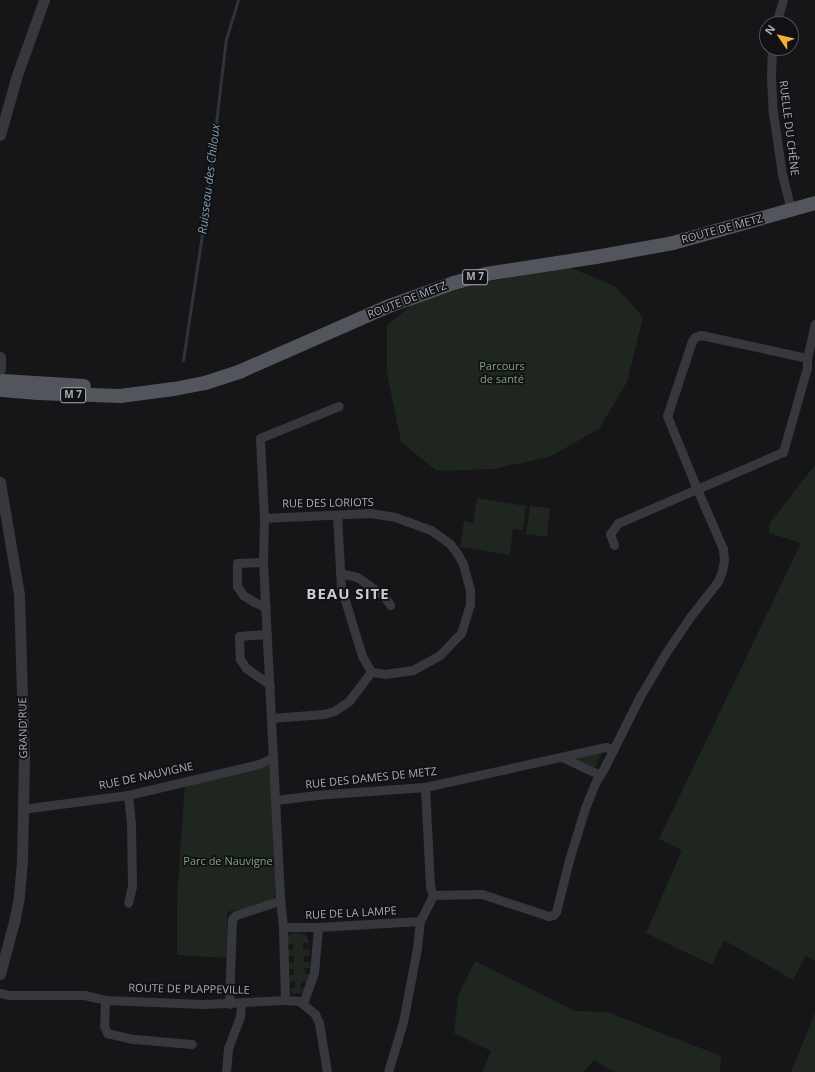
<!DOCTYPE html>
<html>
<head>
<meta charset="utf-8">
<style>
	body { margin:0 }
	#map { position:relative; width:815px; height:1072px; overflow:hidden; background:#161618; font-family:"Open Sans",sans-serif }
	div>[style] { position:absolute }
	.green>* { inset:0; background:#1e261f }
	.stream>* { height:3px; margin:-1.5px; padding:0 1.5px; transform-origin:1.5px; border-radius:1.5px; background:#2c353c }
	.minor>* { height:9px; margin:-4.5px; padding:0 4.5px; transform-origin:4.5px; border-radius:4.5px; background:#37383d }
	.tertiary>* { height:11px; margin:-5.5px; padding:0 5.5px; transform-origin:5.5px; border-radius:5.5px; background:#37383d }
	.primary>* { height:14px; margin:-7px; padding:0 7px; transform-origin:7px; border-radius:7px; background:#53555c }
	span { translate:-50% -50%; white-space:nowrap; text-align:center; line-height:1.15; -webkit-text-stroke:3.5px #111113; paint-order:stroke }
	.shield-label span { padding:1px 3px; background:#111113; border:1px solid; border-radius:3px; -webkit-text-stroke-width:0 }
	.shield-label { font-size:10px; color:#a8adb8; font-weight:700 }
	.street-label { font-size:11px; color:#a8adb8 }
	.park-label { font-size:11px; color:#7fa381 }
	.water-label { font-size:12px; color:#7f9bb3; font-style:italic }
	.district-label { font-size:15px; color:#c9ccd4; font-weight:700; letter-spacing:1px }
	.north { position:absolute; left:759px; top:16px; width:40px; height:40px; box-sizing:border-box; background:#111113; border:1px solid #4d4f55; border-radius:50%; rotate:305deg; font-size:11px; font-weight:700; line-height:16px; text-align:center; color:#a8adb8 }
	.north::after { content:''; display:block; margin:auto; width:14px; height:18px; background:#f2b134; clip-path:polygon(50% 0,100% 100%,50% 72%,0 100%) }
</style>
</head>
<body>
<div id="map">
	<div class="green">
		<i style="clip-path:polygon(567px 266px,616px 287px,643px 317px,627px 382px,599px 429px,549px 457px,493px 469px,437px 471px,401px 442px,387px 373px,387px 325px,416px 302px,482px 283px)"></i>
		<i style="clip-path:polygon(815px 465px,815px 961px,806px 956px,793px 980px,724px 940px,712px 965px,646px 933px,682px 850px,659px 839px,801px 543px,769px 533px,769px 524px)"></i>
		<i style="clip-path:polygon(477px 498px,526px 506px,523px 530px,513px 529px,510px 555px,460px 547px,464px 521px,473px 523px)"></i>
		<i style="clip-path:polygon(530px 506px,550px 508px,547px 537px,526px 534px)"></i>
		<i style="clip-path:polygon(602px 752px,595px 768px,577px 759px,577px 757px)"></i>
		<i style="clip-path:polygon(266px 764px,270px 767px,276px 894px,271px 901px,265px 904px,227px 912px,228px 958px,177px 955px,177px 899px,185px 783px)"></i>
		<i style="clip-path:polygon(296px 932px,305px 934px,308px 938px,309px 943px,303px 943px,303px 949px,309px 949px,310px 955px,304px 956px,304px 962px,310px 962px,311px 968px,304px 968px,305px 974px,311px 974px,308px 983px,302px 981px,300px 987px,306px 989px,303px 993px,293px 994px,289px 988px,295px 988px,295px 981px,288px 982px,288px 975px,294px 975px,294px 969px,288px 969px,287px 963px,294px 963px,293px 956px,287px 956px,287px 950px,293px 950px,293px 944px,287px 944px,287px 937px,291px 933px)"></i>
		<i style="clip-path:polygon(475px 961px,575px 1011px,607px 1012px,721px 1056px,720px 1072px,614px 1072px,594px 1060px,583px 1072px,482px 1072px,491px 1051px,454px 1033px,458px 996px)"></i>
		<i style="clip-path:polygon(815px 1013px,815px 1072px,791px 1072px)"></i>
	</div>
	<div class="stream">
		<i style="left:183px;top:360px;width:154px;rotate:-81.4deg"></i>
		<i style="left:206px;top:208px;width:170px;rotate:-83.3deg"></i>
		<i style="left:226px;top:39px;width:41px;rotate:-72.9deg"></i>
	</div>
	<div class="minor">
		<i style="left:776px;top:24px;width:25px;rotate:-74deg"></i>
		<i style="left:772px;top:48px;width:30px;rotate:92deg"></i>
		<i style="left:771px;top:78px;width:35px;rotate:87deg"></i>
		<i style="left:773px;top:113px;width:62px;rotate:81.6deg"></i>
		<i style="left:782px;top:174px;width:38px;rotate:76deg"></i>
		<i style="left:264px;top:518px;width:106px;rotate:-2.7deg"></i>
		<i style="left:370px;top:513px;width:25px;rotate:9deg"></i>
		<i style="left:395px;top:517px;width:38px;rotate:20deg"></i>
		<i style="left:431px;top:530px;width:24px;rotate:36deg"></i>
		<i style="left:450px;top:544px;width:11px;rotate:52deg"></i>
		<i style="left:457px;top:553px;width:13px;rotate:61deg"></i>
		<i style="left:463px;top:564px;width:27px;rotate:75deg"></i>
		<i style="left:470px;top:590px;width:14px;rotate:90deg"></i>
		<i style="left:470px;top:604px;width:30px;rotate:107deg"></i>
		<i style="left:461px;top:633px;width:30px;rotate:134deg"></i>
		<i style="left:440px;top:655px;width:31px;rotate:151deg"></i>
		<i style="left:413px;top:670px;width:27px;rotate:172deg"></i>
		<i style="left:386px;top:674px;width:15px;rotate:-172deg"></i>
		<i style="left:614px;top:545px;width:12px;rotate:-110deg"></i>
		<i style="left:610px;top:534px;width:14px;rotate:-54deg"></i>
		<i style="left:618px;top:523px;width:86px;rotate:-23.3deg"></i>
		<i style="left:697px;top:489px;width:79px;rotate:-112.3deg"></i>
		<i style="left:667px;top:416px;width:79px;rotate:-71.6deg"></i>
		<i style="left:692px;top:341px;width:5px;rotate:-53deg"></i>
		<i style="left:695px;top:337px;width:6px;rotate:-18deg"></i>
		<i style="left:701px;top:335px;width:108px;rotate:12.2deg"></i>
		<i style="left:263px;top:562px;width:26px;rotate:178deg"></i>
		<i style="left:237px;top:563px;width:23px;rotate:90deg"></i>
		<i style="left:237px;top:586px;width:11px;rotate:56deg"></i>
		<i style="left:243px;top:595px;width:13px;rotate:32deg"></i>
		<i style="left:254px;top:602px;width:13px;rotate:23deg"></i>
		<i style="left:340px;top:573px;width:17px;rotate:13deg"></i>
		<i style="left:357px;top:577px;width:33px;rotate:35deg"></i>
		<i style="left:384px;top:596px;width:11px;rotate:56deg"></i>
		<i style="left:267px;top:634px;width:28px;rotate:176deg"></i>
		<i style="left:239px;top:636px;width:23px;rotate:88deg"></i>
		<i style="left:240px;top:659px;width:11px;rotate:56deg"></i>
		<i style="left:246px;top:668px;width:29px;rotate:35deg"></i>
		<i style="left:271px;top:718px;width:53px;rotate:-4.3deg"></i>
		<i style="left:324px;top:714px;width:10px;rotate:-17deg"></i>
		<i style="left:334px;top:711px;width:18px;rotate:-34deg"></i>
		<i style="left:349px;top:701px;width:36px;rotate:-53deg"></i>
		<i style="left:371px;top:672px;width:18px;rotate:-119deg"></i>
		<i style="left:362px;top:656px;width:72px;rotate:-106.9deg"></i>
		<i style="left:341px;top:587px;width:72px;rotate:-93.2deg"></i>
		<i style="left:562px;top:757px;width:42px;rotate:25.3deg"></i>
		<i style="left:425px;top:787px;width:99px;rotate:87.1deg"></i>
		<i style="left:430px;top:886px;width:9px;rotate:72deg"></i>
		<i style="left:128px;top:795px;width:27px;rotate:84deg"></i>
		<i style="left:131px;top:822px;width:64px;rotate:89.1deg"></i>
		<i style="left:132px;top:886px;width:17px;rotate:103deg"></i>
		<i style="left:276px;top:800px;width:39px;rotate:-7deg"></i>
		<i style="left:315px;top:795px;width:110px;rotate:-4.2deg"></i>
		<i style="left:425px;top:787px;width:185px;rotate:-12.5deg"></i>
		<i style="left:606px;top:747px;width:8px;rotate:23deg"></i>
		<i style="left:22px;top:809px;width:107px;rotate:-7.5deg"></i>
		<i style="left:128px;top:795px;width:135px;rotate:-13.3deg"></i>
		<i style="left:259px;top:764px;width:14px;rotate:-25deg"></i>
		<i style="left:283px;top:927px;width:35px"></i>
		<i style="left:318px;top:927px;width:102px;rotate:-3.4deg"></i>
		<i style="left:0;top:993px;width:9px;rotate:13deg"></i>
		<i style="left:9px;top:995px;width:75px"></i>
		<i style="left:84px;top:995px;width:22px;rotate:13deg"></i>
		<i style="left:105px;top:1000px;width:98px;rotate:2.3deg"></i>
		<i style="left:203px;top:1004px;width:82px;rotate:-2.8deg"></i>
		<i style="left:285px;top:1000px;width:14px;rotate:4deg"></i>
		<i style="left:299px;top:1001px;width:21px;rotate:39deg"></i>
		<i style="left:315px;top:1014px;width:10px;rotate:66deg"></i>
		<i style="left:319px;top:1023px;width:50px;rotate:80.7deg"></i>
		<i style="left:105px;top:1000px;width:26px;rotate:92deg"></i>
		<i style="left:104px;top:1026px;width:8px;rotate:67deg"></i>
		<i style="left:107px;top:1033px;width:28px;rotate:13deg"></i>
		<i style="left:134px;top:1039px;width:58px;rotate:4.9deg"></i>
		<i style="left:285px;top:1000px;width:73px;rotate:-91.6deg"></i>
		<i style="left:283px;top:927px;width:30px;rotate:-96deg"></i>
		<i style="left:280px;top:897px;width:335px;rotate:-92.9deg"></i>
		<i style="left:263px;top:562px;width:44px;rotate:-88.7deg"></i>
		<i style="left:264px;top:518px;width:80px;rotate:-92.9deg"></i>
		<i style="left:260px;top:438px;width:85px;rotate:-22.1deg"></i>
		<i style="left:303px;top:1003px;width:32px;rotate:-70deg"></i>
		<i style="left:314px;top:973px;width:46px;rotate:-85deg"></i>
		<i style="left:229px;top:1004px;width:85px;rotate:-88deg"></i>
		<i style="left:232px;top:919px;width:6px;rotate:-45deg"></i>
		<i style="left:236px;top:915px;width:47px;rotate:-18.4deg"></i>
		<i style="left:226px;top:1072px;width:24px;rotate:-85deg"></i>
		<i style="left:228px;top:1048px;width:33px;rotate:-69deg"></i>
		<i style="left:240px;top:1017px;width:14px;rotate:-86deg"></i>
		<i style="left:388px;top:1072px;width:52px;rotate:-73.3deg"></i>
		<i style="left:403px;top:1022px;width:75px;rotate:-79.3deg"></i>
		<i style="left:417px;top:948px;width:27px;rotate:-84deg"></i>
		<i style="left:420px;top:921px;width:29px;rotate:-63deg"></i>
		<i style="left:433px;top:895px;width:49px;rotate:-1.2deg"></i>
		<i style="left:482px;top:894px;width:70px;rotate:18.4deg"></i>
		<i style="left:548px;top:916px;width:5px;rotate:-11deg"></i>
		<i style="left:553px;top:915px;width:4px;rotate:-45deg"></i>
		<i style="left:556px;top:912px;width:54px;rotate:-76deg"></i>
		<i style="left:569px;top:860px;width:54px;rotate:-72.9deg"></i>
		<i style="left:585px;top:808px;width:29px;rotate:-68deg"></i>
		<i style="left:596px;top:781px;width:13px;rotate:-58deg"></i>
		<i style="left:603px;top:770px;width:80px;rotate:-63.4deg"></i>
		<i style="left:639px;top:698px;width:51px;rotate:-59.4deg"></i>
		<i style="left:665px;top:654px;width:45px;rotate:-56deg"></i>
		<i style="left:690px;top:617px;width:46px;rotate:-52.1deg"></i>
		<i style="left:718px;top:581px;width:11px;rotate:-68deg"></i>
		<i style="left:722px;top:571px;width:11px;rotate:-80deg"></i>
		<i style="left:724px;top:560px;width:11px;rotate:-95deg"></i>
		<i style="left:723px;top:549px;width:65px;rotate:-113.4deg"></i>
		<i style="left:697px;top:489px;width:94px;rotate:-23.3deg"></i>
		<i style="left:783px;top:452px;width:87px;rotate:-74.1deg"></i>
		<i style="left:807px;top:368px;width:10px;rotate:-90deg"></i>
		<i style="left:807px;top:358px;width:35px;rotate:-77deg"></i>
	</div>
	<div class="tertiary">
		<i style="left:0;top:135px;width:62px;rotate:-74.2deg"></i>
		<i style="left:17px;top:75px;width:80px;rotate:-70.2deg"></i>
		<i style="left:0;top:357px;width:12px;rotate:90deg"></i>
		<i style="left:0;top:482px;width:114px;rotate:80.4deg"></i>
		<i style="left:19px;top:594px;width:164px;rotate:88.3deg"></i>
		<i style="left:24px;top:758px;width:103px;rotate:91.1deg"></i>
		<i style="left:22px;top:861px;width:36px;rotate:95deg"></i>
		<i style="left:19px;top:897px;width:21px;rotate:101deg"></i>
		<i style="left:15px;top:918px;width:58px;rotate:105deg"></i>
	</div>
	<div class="primary">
		<i style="left:3px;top:381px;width:81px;rotate:3.5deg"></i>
		<i style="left:2px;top:390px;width:36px;rotate:5deg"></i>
		<i style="left:38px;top:393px;width:82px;rotate:2.1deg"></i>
		<i style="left:120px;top:396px;width:54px;rotate:-7.4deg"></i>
		<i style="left:174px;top:389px;width:32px;rotate:-11deg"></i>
		<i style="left:205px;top:383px;width:38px;rotate:-18deg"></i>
		<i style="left:241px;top:371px;width:162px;rotate:-23.7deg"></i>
		<i style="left:389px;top:306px;width:69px;rotate:-19.5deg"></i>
		<i style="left:454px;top:283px;width:33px;rotate:-16deg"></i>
		<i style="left:486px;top:274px;width:111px;rotate:-8.8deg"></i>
		<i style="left:596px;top:257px;width:78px;rotate:-10.3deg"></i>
		<i style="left:673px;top:243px;width:148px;rotate:-15.7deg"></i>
	</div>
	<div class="shield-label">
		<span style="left:475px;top:277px">M 7</span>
		<span style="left:73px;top:395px">M 7</span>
	</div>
	<div class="street-label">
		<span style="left:789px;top:128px;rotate:83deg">RUELLE DU CHÊNE</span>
		<span style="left:722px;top:229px;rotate:-15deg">ROUTE DE METZ</span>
		<span style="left:407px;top:300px;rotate:-21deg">ROUTE DE METZ</span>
		<span style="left:328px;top:503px;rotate:-1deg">RUE DES LORIOTS</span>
		<span style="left:23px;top:728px;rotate:-91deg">GRAND'RUE</span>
		<span style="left:146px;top:776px;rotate:-12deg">RUE DE NAUVIGNE</span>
		<span style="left:371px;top:778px;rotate:-6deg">RUE DES DAMES DE METZ</span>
		<span style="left:351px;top:913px;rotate:-3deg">RUE DE LA LAMPE</span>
		<span style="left:189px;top:989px;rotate:1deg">ROUTE DE PLAPPEVILLE</span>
	</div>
	<div class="park-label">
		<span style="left:502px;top:373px">Parcours<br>de santé</span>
		<span style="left:228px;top:861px">Parc de Nauvigne</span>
	</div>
	<div class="water-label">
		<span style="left:209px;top:179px;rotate:-83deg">Ruisseau des Chiloux</span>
	</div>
	<div class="district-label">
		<span style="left:348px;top:594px">BEAU SITE</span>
	</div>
	<div class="north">N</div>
</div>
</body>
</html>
